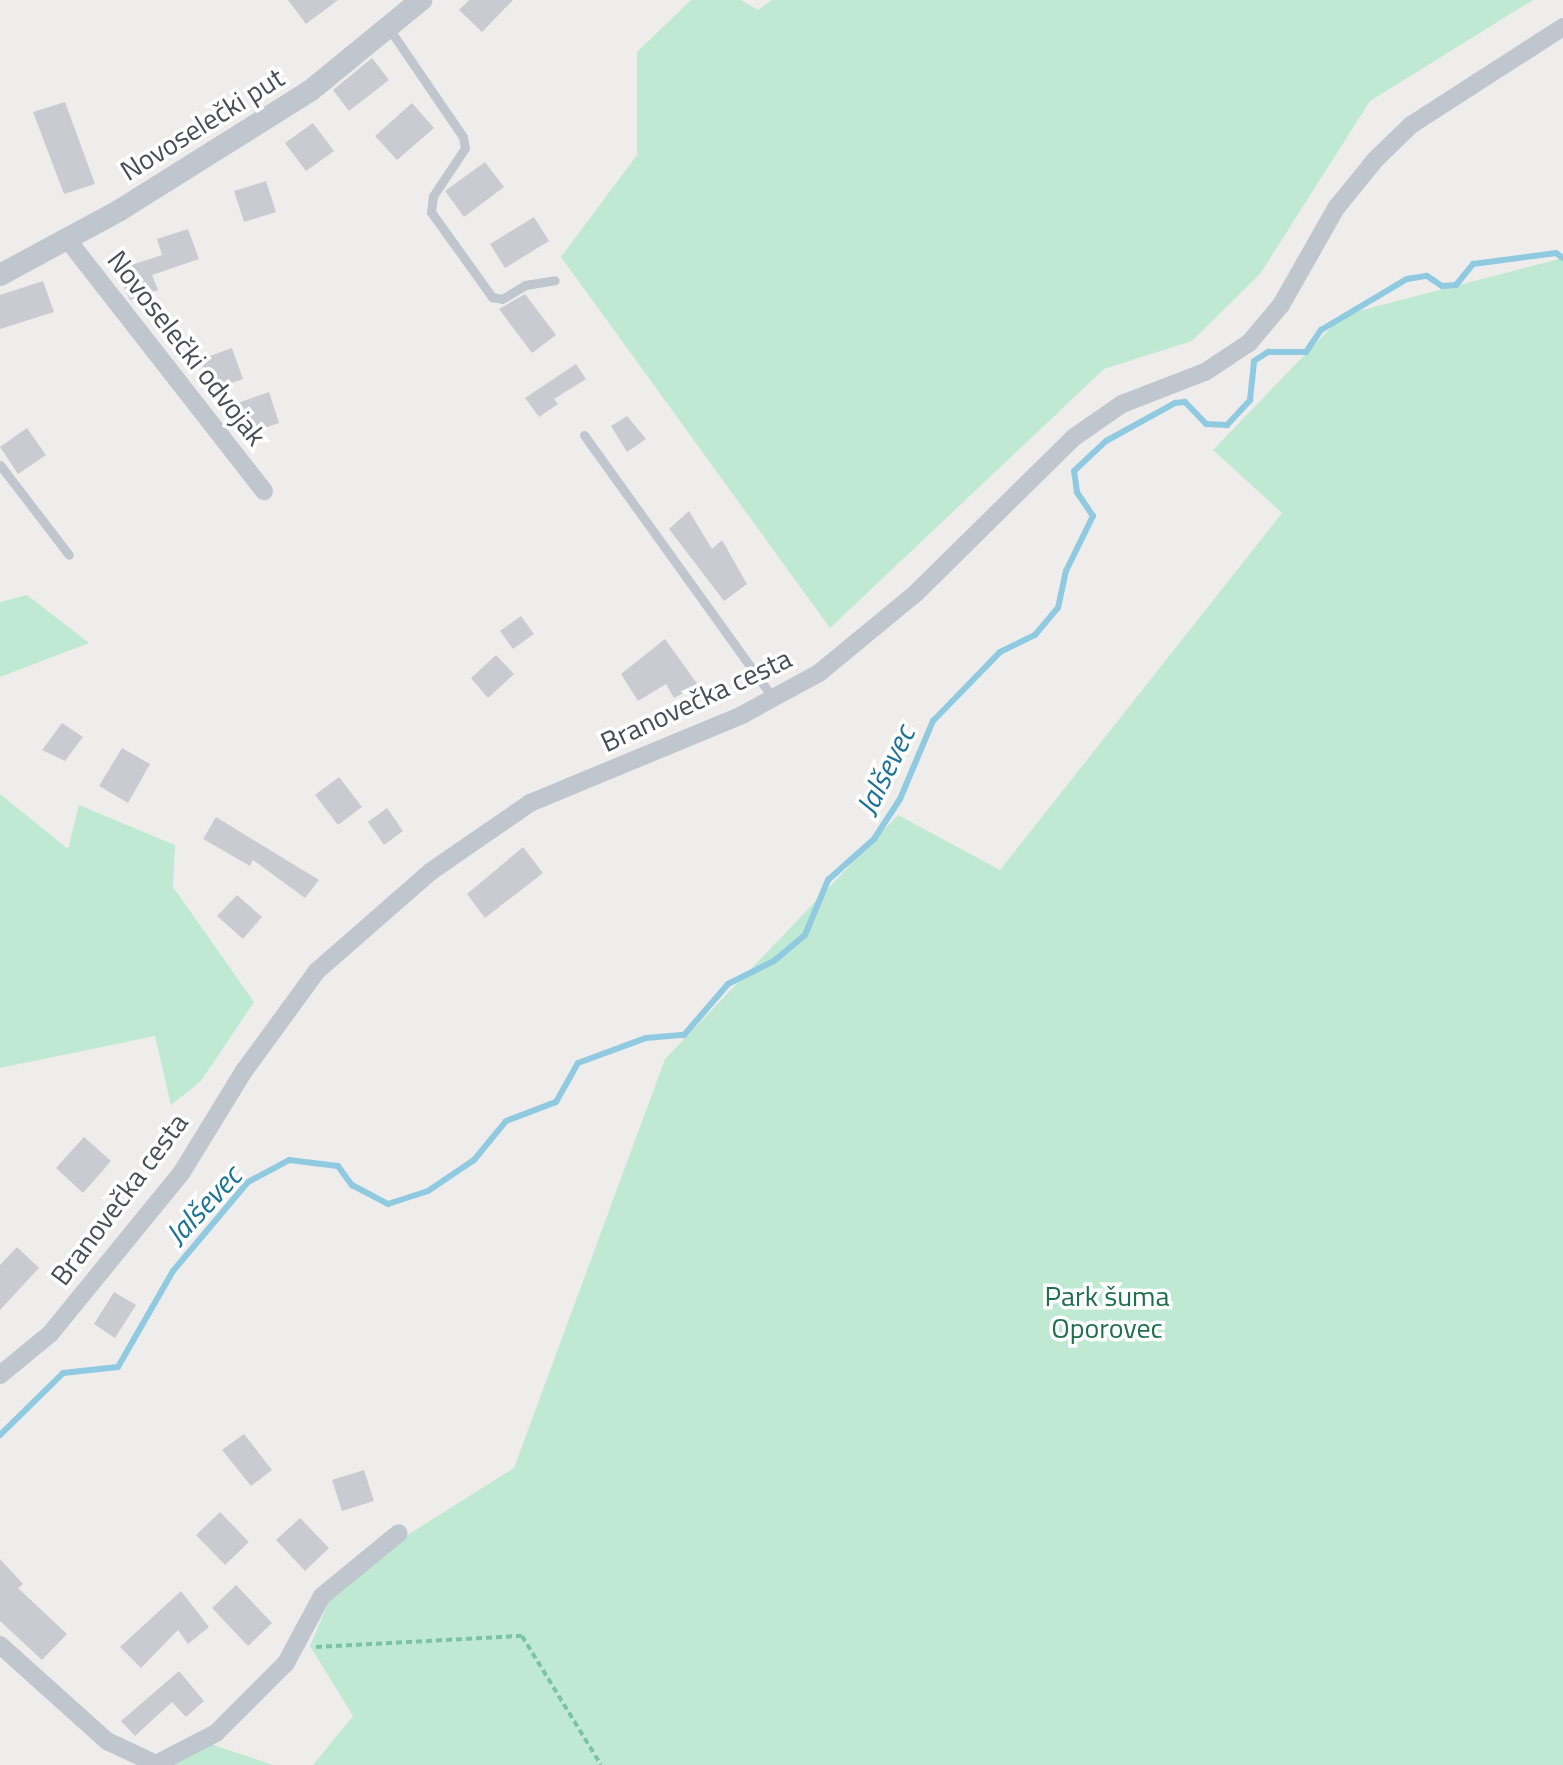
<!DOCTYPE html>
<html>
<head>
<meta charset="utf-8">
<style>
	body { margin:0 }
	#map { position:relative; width:1563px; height:1765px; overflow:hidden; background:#efedec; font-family:"Titillium Web",sans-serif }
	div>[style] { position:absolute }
	.green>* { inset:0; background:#bfe9d2 }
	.stream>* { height:6px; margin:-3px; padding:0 3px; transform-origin:3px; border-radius:3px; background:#90cae1 }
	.building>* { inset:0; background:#cacbd1 }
	.path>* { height:4px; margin-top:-2px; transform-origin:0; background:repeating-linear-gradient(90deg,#7bc3a5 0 6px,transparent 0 10px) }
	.service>* { height:9px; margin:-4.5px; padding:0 4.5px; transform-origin:4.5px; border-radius:4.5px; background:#bfc6cd }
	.minor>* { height:18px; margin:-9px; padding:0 9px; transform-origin:9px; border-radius:9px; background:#bfc6cd }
	.tertiary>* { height:22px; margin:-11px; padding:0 11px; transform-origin:11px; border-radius:11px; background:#bfc6cd }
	span { translate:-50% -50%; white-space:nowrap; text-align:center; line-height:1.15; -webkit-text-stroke:7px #fff; paint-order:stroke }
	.street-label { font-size:28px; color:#474e57 }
	.park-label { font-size:28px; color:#20704e }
	.water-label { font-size:30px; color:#1b7396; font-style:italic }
</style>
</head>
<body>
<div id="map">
	<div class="green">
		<i style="clip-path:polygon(691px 0,741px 0,758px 10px,772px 0,1533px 0,1370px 101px,1260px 274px,1192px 341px,1104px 369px,830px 628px,561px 257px,637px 155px,637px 52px)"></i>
		<i style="clip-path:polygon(1563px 258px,1563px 1765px,313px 1765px,353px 1716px,310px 1646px,339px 1578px,514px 1468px,665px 1059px,898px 815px,1000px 870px,1282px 513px,1213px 450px,1343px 315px)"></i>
		<i style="clip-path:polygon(27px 595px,89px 643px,0 677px,0 602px)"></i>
		<i style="clip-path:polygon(0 794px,68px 849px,79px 805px,175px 845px,173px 887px,254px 1002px,201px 1081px,171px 1105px,155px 1036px,0 1068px)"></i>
		<i style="clip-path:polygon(193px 1738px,273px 1765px,143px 1765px)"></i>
	</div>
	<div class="stream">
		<i style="left:0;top:1435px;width:88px;rotate:-44.5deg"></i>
		<i style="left:63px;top:1373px;width:55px;rotate:-6.2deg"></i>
		<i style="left:118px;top:1367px;width:111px;rotate:-60.2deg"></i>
		<i style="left:173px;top:1271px;width:116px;rotate:-49.9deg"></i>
		<i style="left:248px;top:1182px;width:47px;rotate:-28.2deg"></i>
		<i style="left:289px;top:1160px;width:49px;rotate:7deg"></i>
		<i style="left:338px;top:1166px;width:24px;rotate:54deg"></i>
		<i style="left:352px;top:1185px;width:41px;rotate:27.8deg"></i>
		<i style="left:388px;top:1204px;width:42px;rotate:-18deg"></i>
		<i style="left:428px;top:1191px;width:55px;rotate:-34deg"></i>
		<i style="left:474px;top:1160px;width:50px;rotate:-50.6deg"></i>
		<i style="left:506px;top:1121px;width:53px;rotate:-20.8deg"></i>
		<i style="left:556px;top:1102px;width:45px;rotate:-60.6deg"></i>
		<i style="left:578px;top:1063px;width:72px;rotate:-20.2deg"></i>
		<i style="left:646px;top:1038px;width:38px;rotate:-5deg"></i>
		<i style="left:684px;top:1035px;width:67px;rotate:-49.2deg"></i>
		<i style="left:728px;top:984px;width:51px;rotate:-26.6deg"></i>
		<i style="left:774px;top:961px;width:40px;rotate:-40deg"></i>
		<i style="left:805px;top:935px;width:60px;rotate:-67.3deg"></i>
		<i style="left:828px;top:880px;width:62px;rotate:-41.7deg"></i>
		<i style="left:874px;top:839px;width:48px;rotate:-57deg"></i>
		<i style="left:900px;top:799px;width:85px;rotate:-67.1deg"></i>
		<i style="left:933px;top:721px;width:96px;rotate:-45.8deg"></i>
		<i style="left:1000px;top:652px;width:39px;rotate:-26deg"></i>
		<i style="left:1035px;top:635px;width:35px;rotate:-50deg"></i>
		<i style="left:1058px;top:608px;width:38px;rotate:-78deg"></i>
		<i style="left:1066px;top:571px;width:61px;rotate:-63.9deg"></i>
		<i style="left:1093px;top:516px;width:29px;rotate:-124deg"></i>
		<i style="left:1077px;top:492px;width:21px;rotate:-98deg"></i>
		<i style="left:1074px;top:471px;width:44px;rotate:-43.2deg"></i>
		<i style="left:1106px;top:441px;width:79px;rotate:-28.8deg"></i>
		<i style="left:1175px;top:403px;width:10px;rotate:-6deg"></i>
		<i style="left:1185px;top:402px;width:30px;rotate:46deg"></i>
		<i style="left:1206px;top:424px;width:21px;rotate:3deg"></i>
		<i style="left:1227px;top:425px;width:34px;rotate:-47deg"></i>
		<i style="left:1250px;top:400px;width:39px;rotate:-84deg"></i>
		<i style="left:1254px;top:361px;width:17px;rotate:-33deg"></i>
		<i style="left:1268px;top:352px;width:38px"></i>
		<i style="left:1306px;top:352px;width:27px;rotate:-56deg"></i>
		<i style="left:1321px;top:330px;width:100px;rotate:-30.7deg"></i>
		<i style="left:1407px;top:279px;width:20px;rotate:-9deg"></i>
		<i style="left:1427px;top:276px;width:18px;rotate:34deg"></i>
		<i style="left:1442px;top:286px;width:14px;rotate:-4deg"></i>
		<i style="left:1456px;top:285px;width:27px;rotate:-51deg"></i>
		<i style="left:1473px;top:264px;width:84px;rotate:-7.5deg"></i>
		<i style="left:1556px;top:253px;width:9px;rotate:36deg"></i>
	</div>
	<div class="building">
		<i style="clip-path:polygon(288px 0,338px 0,306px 24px)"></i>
		<i style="clip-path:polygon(469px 0,513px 0,482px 32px,459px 10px)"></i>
		<i style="clip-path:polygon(372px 58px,389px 80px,349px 111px,333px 90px)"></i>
		<i style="clip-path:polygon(65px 102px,95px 184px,64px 194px,33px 112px)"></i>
		<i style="clip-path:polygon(412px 103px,434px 128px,397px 160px,375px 136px)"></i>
		<i style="clip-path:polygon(313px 123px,334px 151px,306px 171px,285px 143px)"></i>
		<i style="clip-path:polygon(485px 162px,504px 187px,464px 217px,445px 191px)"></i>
		<i style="clip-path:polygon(266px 181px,276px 212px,244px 222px,234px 191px)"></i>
		<i style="clip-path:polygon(534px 217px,549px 241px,505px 268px,490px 244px)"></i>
		<i style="clip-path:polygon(188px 229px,199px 259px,152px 275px,158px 290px,130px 300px,116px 270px,162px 255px,157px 239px)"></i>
		<i style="clip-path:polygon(43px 281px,54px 312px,0 329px,0 295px)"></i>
		<i style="clip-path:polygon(525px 294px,556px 335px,532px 353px,499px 309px)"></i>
		<i style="clip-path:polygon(232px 348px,243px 379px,211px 390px,201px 359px)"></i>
		<i style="clip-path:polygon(576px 364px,586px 379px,554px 399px,558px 404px,539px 417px,525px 398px)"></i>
		<i style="clip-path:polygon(269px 392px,279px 423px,248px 434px,238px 403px)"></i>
		<i style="clip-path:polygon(627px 416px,646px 439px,627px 452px,611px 426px)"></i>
		<i style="clip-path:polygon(27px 428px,46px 455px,18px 474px,0 447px)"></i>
		<i style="clip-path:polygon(689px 511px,712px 549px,722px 540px,747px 584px,724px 601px,669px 529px)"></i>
		<i style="clip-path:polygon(521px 616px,534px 634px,513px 649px,500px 631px)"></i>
		<i style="clip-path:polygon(665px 639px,698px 685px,674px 698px,666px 684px,638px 701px,621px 674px)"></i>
		<i style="clip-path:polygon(496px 655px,514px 674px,488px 698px,471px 678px)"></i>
		<i style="clip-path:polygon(62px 723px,83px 737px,65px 761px,42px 750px)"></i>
		<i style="clip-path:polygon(122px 748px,150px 764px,128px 803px,99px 786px)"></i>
		<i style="clip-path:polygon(339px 777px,362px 807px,338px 825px,315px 795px)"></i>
		<i style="clip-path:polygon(387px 808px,403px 831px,384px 845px,368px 822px)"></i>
		<i style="clip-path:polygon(216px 817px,319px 880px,305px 898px,253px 860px,250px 866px,203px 839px)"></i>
		<i style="clip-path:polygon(523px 847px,543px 873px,485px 918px,467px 894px)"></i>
		<i style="clip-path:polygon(237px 895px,262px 917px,243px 939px,217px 916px)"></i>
		<i style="clip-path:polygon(84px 1137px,111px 1161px,83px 1193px,56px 1168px)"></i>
		<i style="clip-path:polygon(17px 1247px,39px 1268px,0 1310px,0 1265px)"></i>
		<i style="clip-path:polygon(114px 1292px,136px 1305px,115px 1338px,94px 1324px)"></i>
		<i style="clip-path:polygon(244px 1434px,272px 1470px,251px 1486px,222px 1450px)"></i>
		<i style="clip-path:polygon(364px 1470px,374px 1501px,342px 1511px,332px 1480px)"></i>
		<i style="clip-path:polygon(220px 1512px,249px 1542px,225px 1565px,196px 1535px)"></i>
		<i style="clip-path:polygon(300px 1518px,329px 1548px,305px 1571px,276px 1540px)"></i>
		<i style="clip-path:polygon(0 1559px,23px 1584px,18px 1588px,67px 1634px,42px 1660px,0 1621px)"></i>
		<i style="clip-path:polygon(236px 1585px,272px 1623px,248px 1646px,212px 1608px)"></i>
		<i style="clip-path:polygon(181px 1591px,209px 1627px,188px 1644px,178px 1630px,141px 1668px,120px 1647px)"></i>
		<i style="clip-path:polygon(179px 1671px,204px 1701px,186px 1717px,172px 1702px,135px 1736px,121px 1721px)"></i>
	</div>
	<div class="path">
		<i style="left:316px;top:1647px;width:206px;rotate:-3.1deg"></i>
		<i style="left:522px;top:1636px;width:151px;rotate:58.5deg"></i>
	</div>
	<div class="service">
		<i style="left:388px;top:27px;width:133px;rotate:55.7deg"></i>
		<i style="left:463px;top:137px;width:11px;rotate:80deg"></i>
		<i style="left:465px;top:148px;width:58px;rotate:123.7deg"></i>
		<i style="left:433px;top:196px;width:16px;rotate:97deg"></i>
		<i style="left:431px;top:212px;width:105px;rotate:54.3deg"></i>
		<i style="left:492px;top:297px;width:10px;rotate:11deg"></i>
		<i style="left:502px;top:299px;width:27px;rotate:-31deg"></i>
		<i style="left:525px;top:285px;width:30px;rotate:-9deg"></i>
		<i style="left:584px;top:435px;width:324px;rotate:54.3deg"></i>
		<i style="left:0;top:465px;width:113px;rotate:52.5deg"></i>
	</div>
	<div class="minor">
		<i style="left:67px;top:239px;width:320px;rotate:52deg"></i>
		<i style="left:0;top:1375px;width:65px;rotate:-39.4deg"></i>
		<i style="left:50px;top:1334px;width:209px;rotate:-50.8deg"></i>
		<i style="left:182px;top:1172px;width:119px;rotate:-58.5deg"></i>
		<i style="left:244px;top:1071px;width:124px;rotate:-53.9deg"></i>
		<i style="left:317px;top:971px;width:150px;rotate:-41.2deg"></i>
		<i style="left:430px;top:872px;width:121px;rotate:-34.6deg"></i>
		<i style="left:530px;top:803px;width:230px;rotate:-22.5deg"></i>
		<i style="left:742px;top:715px;width:88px;rotate:-28.6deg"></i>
		<i style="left:819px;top:673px;width:126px;rotate:-39.5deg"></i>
		<i style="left:916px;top:593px;width:221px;rotate:-44.6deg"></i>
		<i style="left:1073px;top:438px;width:60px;rotate:-34.8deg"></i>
		<i style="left:1122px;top:404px;width:89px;rotate:-21.1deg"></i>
		<i style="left:1205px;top:372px;width:53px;rotate:-33.4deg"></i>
		<i style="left:1249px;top:343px;width:50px;rotate:-49.9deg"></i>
		<i style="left:1281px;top:305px;width:112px;rotate:-60.4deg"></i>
		<i style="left:1336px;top:208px;width:63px;rotate:-50.8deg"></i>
		<i style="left:1376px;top:159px;width:49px;rotate:-44.2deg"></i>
		<i style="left:1411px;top:125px;width:181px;rotate:-32.8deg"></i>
		<i style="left:0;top:1645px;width:144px;rotate:41.9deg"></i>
		<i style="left:107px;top:1741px;width:54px;rotate:25.1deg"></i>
		<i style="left:156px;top:1764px;width:68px;rotate:-27.3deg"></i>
		<i style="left:216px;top:1733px;width:99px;rotate:-45deg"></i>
		<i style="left:286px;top:1663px;width:76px;rotate:-61.8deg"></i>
		<i style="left:322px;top:1596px;width:99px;rotate:-39.3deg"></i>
	</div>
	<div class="tertiary">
		<i style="left:0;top:275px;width:136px;rotate:-28.4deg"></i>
		<i style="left:120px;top:210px;width:224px;rotate:-32.1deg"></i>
		<i style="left:310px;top:91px;width:144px;rotate:-39.3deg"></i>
	</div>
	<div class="street-label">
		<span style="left:202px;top:124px;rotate:-32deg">Novoselečki put</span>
		<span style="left:187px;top:348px;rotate:52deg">Novoselečki odvojak</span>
		<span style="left:696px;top:700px;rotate:-25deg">Branovečka cesta</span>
		<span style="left:119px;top:1199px;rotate:-53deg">Branovečka cesta</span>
	</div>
	<div class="park-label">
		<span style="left:1107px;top:1312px">Park šuma<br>Oporovec</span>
	</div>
	<div class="water-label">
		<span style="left:885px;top:770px;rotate:-64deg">Jalševec</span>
		<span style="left:203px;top:1205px;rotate:-47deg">Jalševec</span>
	</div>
</div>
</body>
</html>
